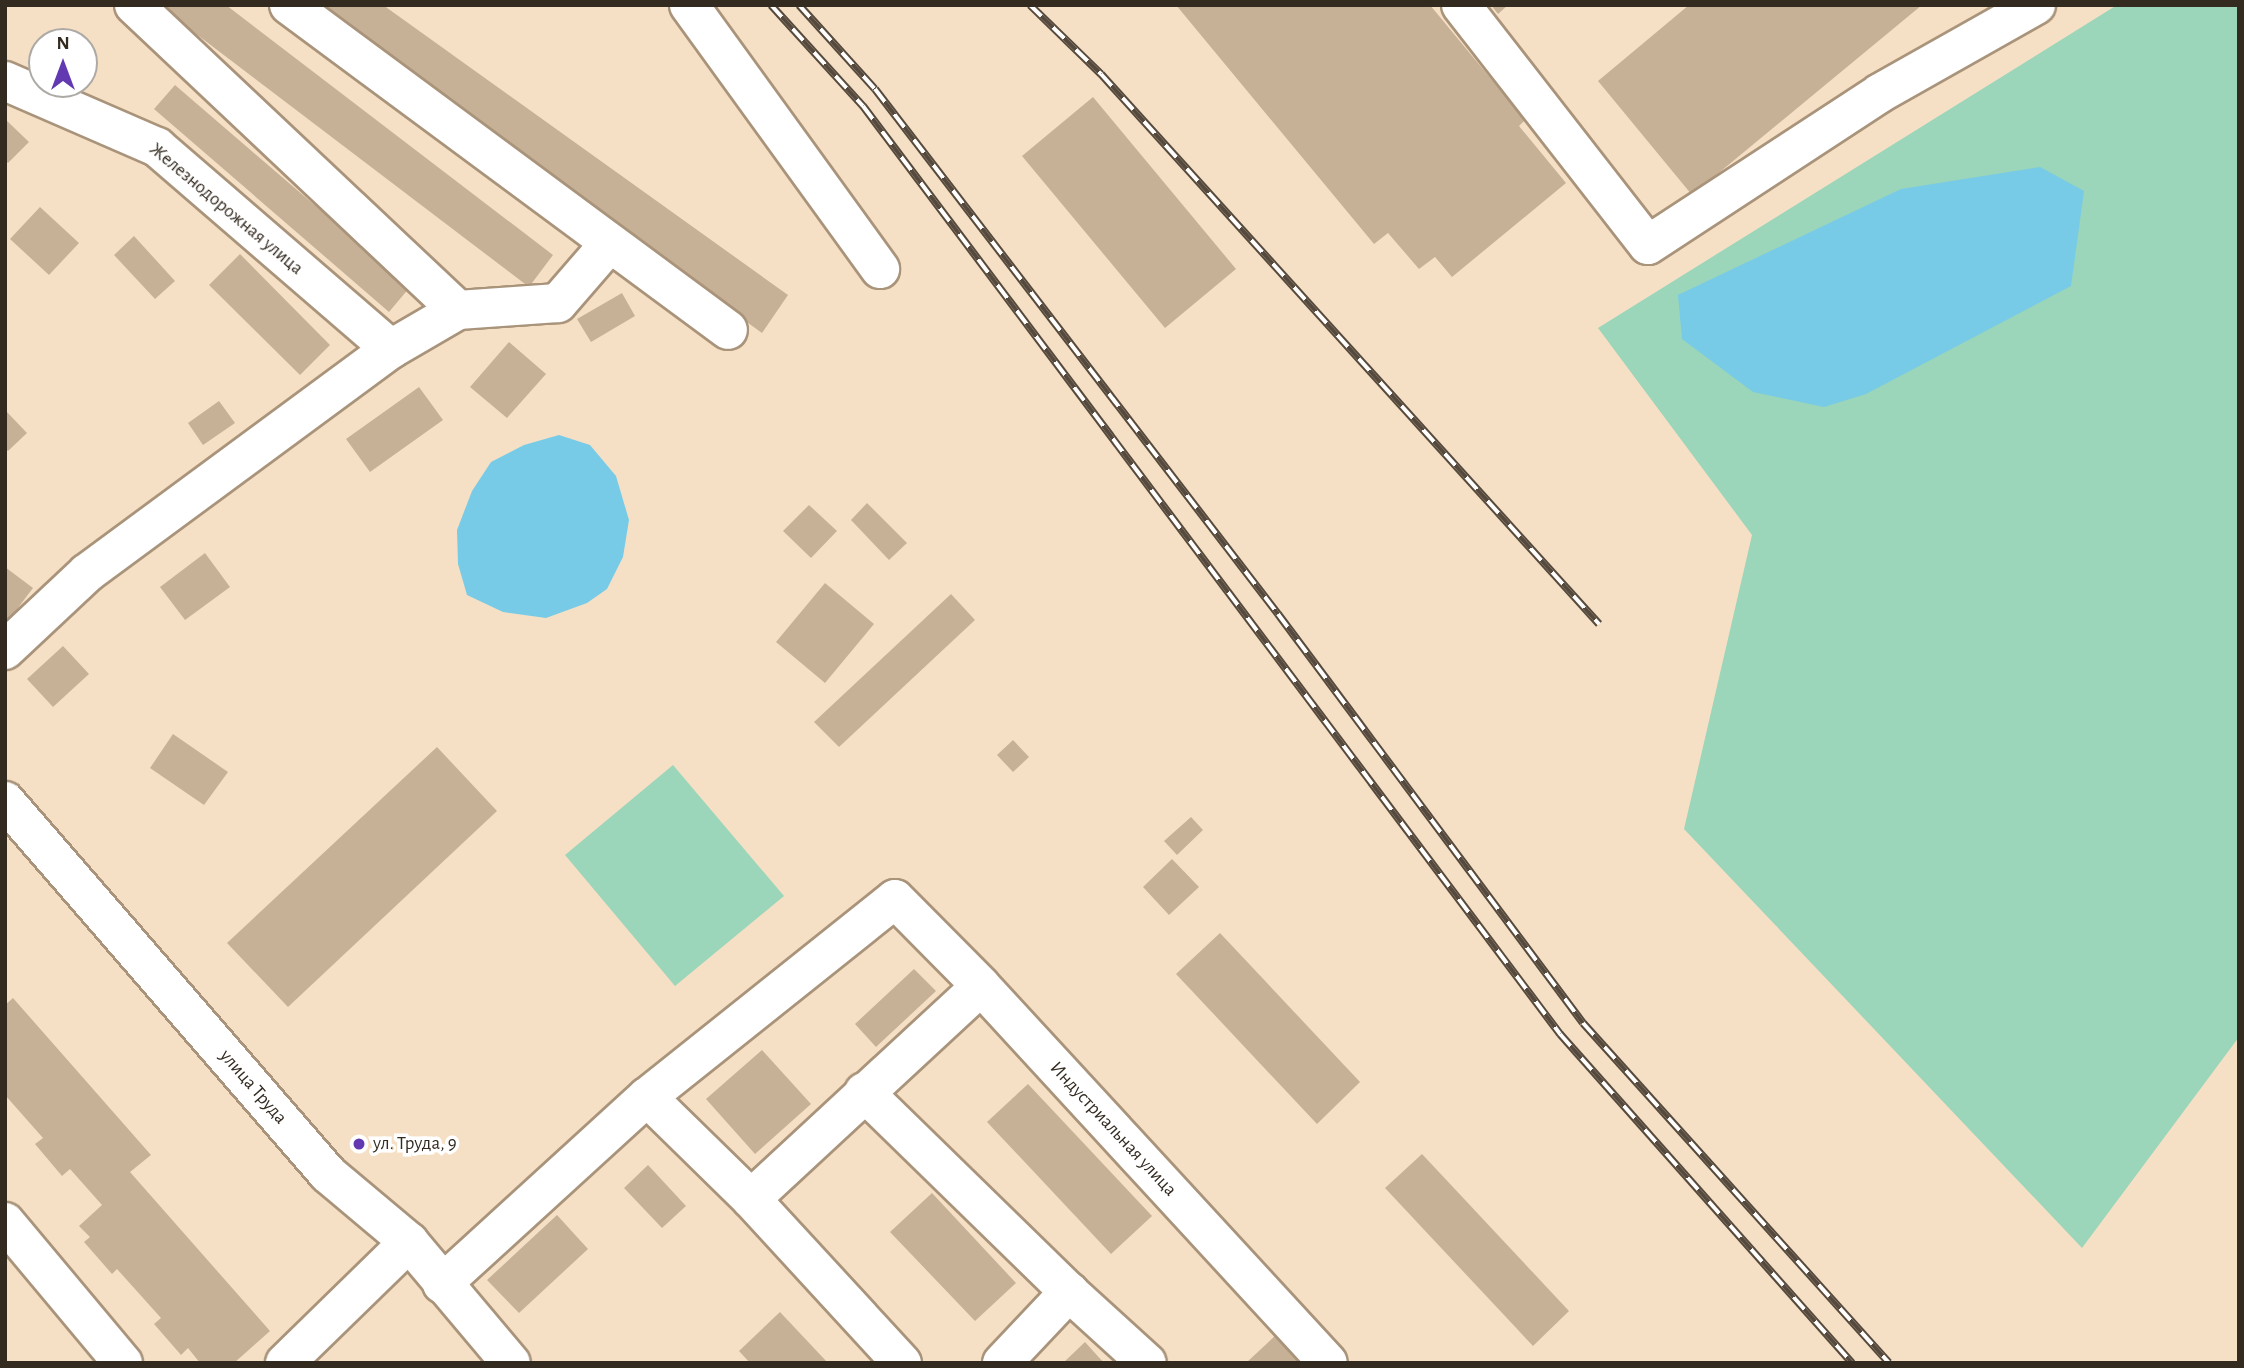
<!DOCTYPE html>
<html>
<head>
<meta charset="utf-8">
<style>
	body { margin:0 }
	#map { position:relative; width:2244px; height:1368px; overflow:hidden; background:#f6e0c5; font-family:"Alegreya Sans",sans-serif }
	div>[style] { position:absolute }
	.green>* { inset:0; background:#9bd5ba }
	.water>* { inset:0; background:#77cbe7 }
	.building>* { inset:0; background:#c6b197 }
	.roads { filter:drop-shadow(2px 0 #a9947b) drop-shadow(-2px 0 #a9947b) drop-shadow(0 2px #a9947b) drop-shadow(0 -2px #a9947b) }
	.minor>* { height:38px; margin:-19px; padding:0 19px; transform-origin:19px; border-radius:19px; background:#fff }
	.rail>* { height:8px; margin-top:-4px; transform-origin:0; background:repeating-linear-gradient(90deg,#fff 0 16px,#554a3d 0 32px); box-sizing:border-box; border-block:2px solid #554a3d }
	.dots>* { width:19px; height:19px; translate:-50% -50%; box-sizing:border-box; border:4px solid #fff; border-radius:50% }
	span { translate:-50% -50%; white-space:nowrap; text-align:center; line-height:1.15; -webkit-text-stroke:7px #fff; paint-order:stroke }
	.street-label { font-size:19px; color:#332a20 }
	.poi-label { font-size:19px; color:#332a20 }
	.left { translate:0 -50%; text-align:left }
	.frame { position:absolute; inset:0; border:7px solid #332a20; pointer-events:none }
	.north { position:absolute; left:28px; top:28px; width:70px; height:70px; box-sizing:border-box; background:#fff; border:2px solid #adaaa6; border-radius:50%; rotate:0deg; font-size:19px; font-weight:700; line-height:28px; text-align:center; color:#332a20 }
	.north::after { content:''; display:block; margin:auto; width:24px; height:32px; background:#6239b1; clip-path:polygon(50% 0,100% 100%,50% 72%,0 100%) }
</style>
</head>
<body>
<div id="map">
	<div class="green">
		<i style="clip-path:polygon(2117px 5px,2239px 5px,2239px 1037px,2082px 1248px,1684px 829px,1752px 535px,1598px 328px)"></i>
		<i style="clip-path:polygon(673px 765px,784px 896px,675px 986px,565px 855px)"></i>
	</div>
	<div class="water">
		<i style="clip-path:polygon(2040px 167px,2084px 191px,2071px 286px,1866px 394px,1824px 407px,1753px 392px,1682px 339px,1678px 295px,1901px 189px)"></i>
		<i style="clip-path:polygon(559px 435px,590px 445px,616px 476px,629px 520px,623px 557px,607px 589px,587px 603px,546px 618px,503px 612px,467px 595px,458px 564px,457px 530px,472px 491px,491px 462px,524px 445px)"></i>
	</div>
	<div class="building">
		<i style="clip-path:polygon(158px 5px,226px 5px,553px 255px,529px 287px)"></i>
		<i style="clip-path:polygon(306px 5px,383px 5px,788px 295px,762px 333px)"></i>
		<i style="clip-path:polygon(1176px 5px,1430px 5px,1525px 120px,1519px 126px,1566px 183px,1452px 277px,1435px 257px,1419px 269px,1388px 233px,1374px 244px)"></i>
		<i style="clip-path:polygon(1491px 5px,1508px 5px,1498px 14px)"></i>
		<i style="clip-path:polygon(1689px 5px,1922px 5px,1692px 195px,1598px 81px)"></i>
		<i style="clip-path:polygon(175px 85px,410px 287px,389px 312px,154px 109px)"></i>
		<i style="clip-path:polygon(1093px 97px,1236px 269px,1165px 328px,1022px 156px)"></i>
		<i style="clip-path:polygon(5px 119px,29px 142px,8px 163px,5px 160px)"></i>
		<i style="clip-path:polygon(40px 207px,79px 243px,49px 275px,10px 239px)"></i>
		<i style="clip-path:polygon(134px 236px,175px 281px,155px 299px,114px 255px)"></i>
		<i style="clip-path:polygon(240px 254px,330px 345px,300px 375px,209px 285px)"></i>
		<i style="clip-path:polygon(622px 293px,635px 316px,591px 342px,577px 319px)"></i>
		<i style="clip-path:polygon(509px 342px,546px 374px,507px 418px,470px 387px)"></i>
		<i style="clip-path:polygon(419px 387px,443px 420px,370px 472px,346px 439px)"></i>
		<i style="clip-path:polygon(219px 401px,235px 423px,203px 445px,188px 423px)"></i>
		<i style="clip-path:polygon(5px 410px,27px 433px,8px 451px,5px 448px)"></i>
		<i style="clip-path:polygon(867px 503px,907px 543px,889px 560px,851px 520px)"></i>
		<i style="clip-path:polygon(809px 505px,837px 531px,811px 558px,783px 531px)"></i>
		<i style="clip-path:polygon(205px 553px,230px 587px,185px 620px,160px 587px)"></i>
		<i style="clip-path:polygon(5px 567px,33px 588px,5px 625px)"></i>
		<i style="clip-path:polygon(825px 583px,874px 624px,825px 683px,776px 642px)"></i>
		<i style="clip-path:polygon(951px 594px,975px 620px,839px 747px,814px 722px)"></i>
		<i style="clip-path:polygon(63px 646px,89px 674px,53px 707px,27px 679px)"></i>
		<i style="clip-path:polygon(173px 734px,228px 772px,204px 805px,150px 768px)"></i>
		<i style="clip-path:polygon(1013px 740px,1029px 757px,1013px 772px,997px 755px)"></i>
		<i style="clip-path:polygon(437px 747px,497px 811px,288px 1007px,227px 943px)"></i>
		<i style="clip-path:polygon(1191px 817px,1203px 830px,1177px 855px,1164px 841px)"></i>
		<i style="clip-path:polygon(1172px 859px,1199px 887px,1169px 915px,1143px 887px)"></i>
		<i style="clip-path:polygon(1220px 933px,1360px 1082px,1317px 1124px,1176px 974px)"></i>
		<i style="clip-path:polygon(914px 969px,936px 991px,876px 1047px,855px 1024px)"></i>
		<i style="clip-path:polygon(13px 998px,151px 1155px,130px 1172px,270px 1331px,234px 1363px,200px 1363px,188px 1348px,181px 1355px,154px 1324px,161px 1318px,117px 1269px,112px 1274px,84px 1242px,90px 1237px,79px 1226px,102px 1205px,70px 1169px,62px 1176px,35px 1144px,43px 1138px,5px 1095px,5px 1005px)"></i>
		<i style="clip-path:polygon(762px 1050px,811px 1104px,755px 1154px,706px 1099px)"></i>
		<i style="clip-path:polygon(1028px 1084px,1152px 1216px,1111px 1254px,987px 1122px)"></i>
		<i style="clip-path:polygon(1422px 1154px,1569px 1311px,1533px 1346px,1385px 1188px)"></i>
		<i style="clip-path:polygon(648px 1165px,686px 1206px,662px 1228px,624px 1188px)"></i>
		<i style="clip-path:polygon(932px 1193px,1016px 1283px,975px 1321px,890px 1232px)"></i>
		<i style="clip-path:polygon(557px 1215px,588px 1249px,519px 1313px,487px 1280px)"></i>
		<i style="clip-path:polygon(780px 1312px,828px 1363px,750px 1363px,739px 1351px)"></i>
		<i style="clip-path:polygon(1277px 1334px,1304px 1363px,1246px 1363px)"></i>
		<i style="clip-path:polygon(1085px 1342px,1104px 1363px,1063px 1363px)"></i>
	</div>
	<div class="roads">
		<div class="minor">
			<i style="left:134px;top:5px;width:445px;rotate:43.3deg"></i>
			<i style="left:289px;top:5px;width:546px;rotate:36.51deg"></i>
			<i style="left:689px;top:5px;width:326px;rotate:54.1deg"></i>
			<i style="left:1461px;top:5px;width:304px;rotate:52.1deg"></i>
			<i style="left:1648px;top:245px;width:277px;rotate:-33.2deg"></i>
			<i style="left:1880px;top:93px;width:179px;rotate:-29.4deg"></i>
			<i style="left:5px;top:81px;width:166px;rotate:23.5deg"></i>
			<i style="left:157px;top:147px;width:309px;rotate:40.8deg"></i>
			<i style="left:5px;top:650px;width:112px;rotate:-43.2deg"></i>
			<i style="left:87px;top:573px;width:378px;rotate:-36.4deg"></i>
			<i style="left:391px;top:349px;width:78px;rotate:-30.2deg"></i>
			<i style="left:458px;top:310px;width:100px;rotate:-4deg"></i>
			<i style="left:558px;top:303px;width:79px;rotate:-49.1deg"></i>
			<i style="left:5px;top:801px;width:493px;rotate:49.1deg"></i>
			<i style="left:328px;top:1174px;width:106px;rotate:40deg"></i>
			<i style="left:409px;top:1242px;width:158px;rotate:49.9deg"></i>
			<i style="left:864px;top:1092px;width:286px;rotate:44.3deg"></i>
			<i style="left:1069px;top:1292px;width:105px;rotate:42.3deg"></i>
			<i style="left:647px;top:1097px;width:146px;rotate:44.4deg"></i>
			<i style="left:751px;top:1199px;width:223px;rotate:47.4deg"></i>
			<i style="left:751px;top:1199px;width:313px;rotate:-42.8deg"></i>
			<i style="left:5px;top:1222px;width:184px;rotate:50.1deg"></i>
			<i style="left:442px;top:1284px;width:277px;rotate:-42.4deg"></i>
			<i style="left:647px;top:1097px;width:317px;rotate:-38.6deg"></i>
			<i style="left:895px;top:899px;width:122px;rotate:45.3deg"></i>
			<i style="left:981px;top:986px;width:512px;rotate:47.37deg"></i>
			<i style="left:285px;top:1363px;width:173px;rotate:-44.3deg"></i>
			<i style="left:1002px;top:1363px;width:98px;rotate:-46.7deg"></i>
		</div>
	</div>
	<div class="rail">
		<i style="left:771px;top:5px;width:137px;rotate:47.7deg"></i>
		<i style="left:863px;top:106px;width:1161px;rotate:53.09deg"></i>
		<i style="left:1560px;top:1034px;width:440px;rotate:48.4deg"></i>
		<i style="left:799px;top:5px;width:113px;rotate:47.9deg"></i>
		<i style="left:875px;top:89px;width:662px;rotate:52.49deg"></i>
		<i style="left:1278px;top:614px;width:510px;rotate:53.29deg"></i>
		<i style="left:1583px;top:1023px;width:457px;rotate:48deg"></i>
		<i style="left:1030px;top:5px;width:99px;rotate:44.2deg"></i>
		<i style="left:1101px;top:74px;width:742px;rotate:47.84deg"></i>
	</div>
	<div class="dots">
		<i style="left:359px;top:1144px;background:#6239b1"></i>
	</div>
	<div class="street-label">
		<span style="left:226px;top:209px;rotate:40deg">Железнодорожная улица</span>
		<span style="left:253px;top:1087px;rotate:49deg">улица Труда</span>
		<span style="left:1113px;top:1129px;rotate:47deg">Индустриальная улица</span>
	</div>
	<div class="poi-label">
		<span class="left" style="left:373px;top:1144px">ул. Труда, 9</span>
	</div>
	<div class="frame"></div>
	<div class="north">N</div>
</div>
</body>
</html>
